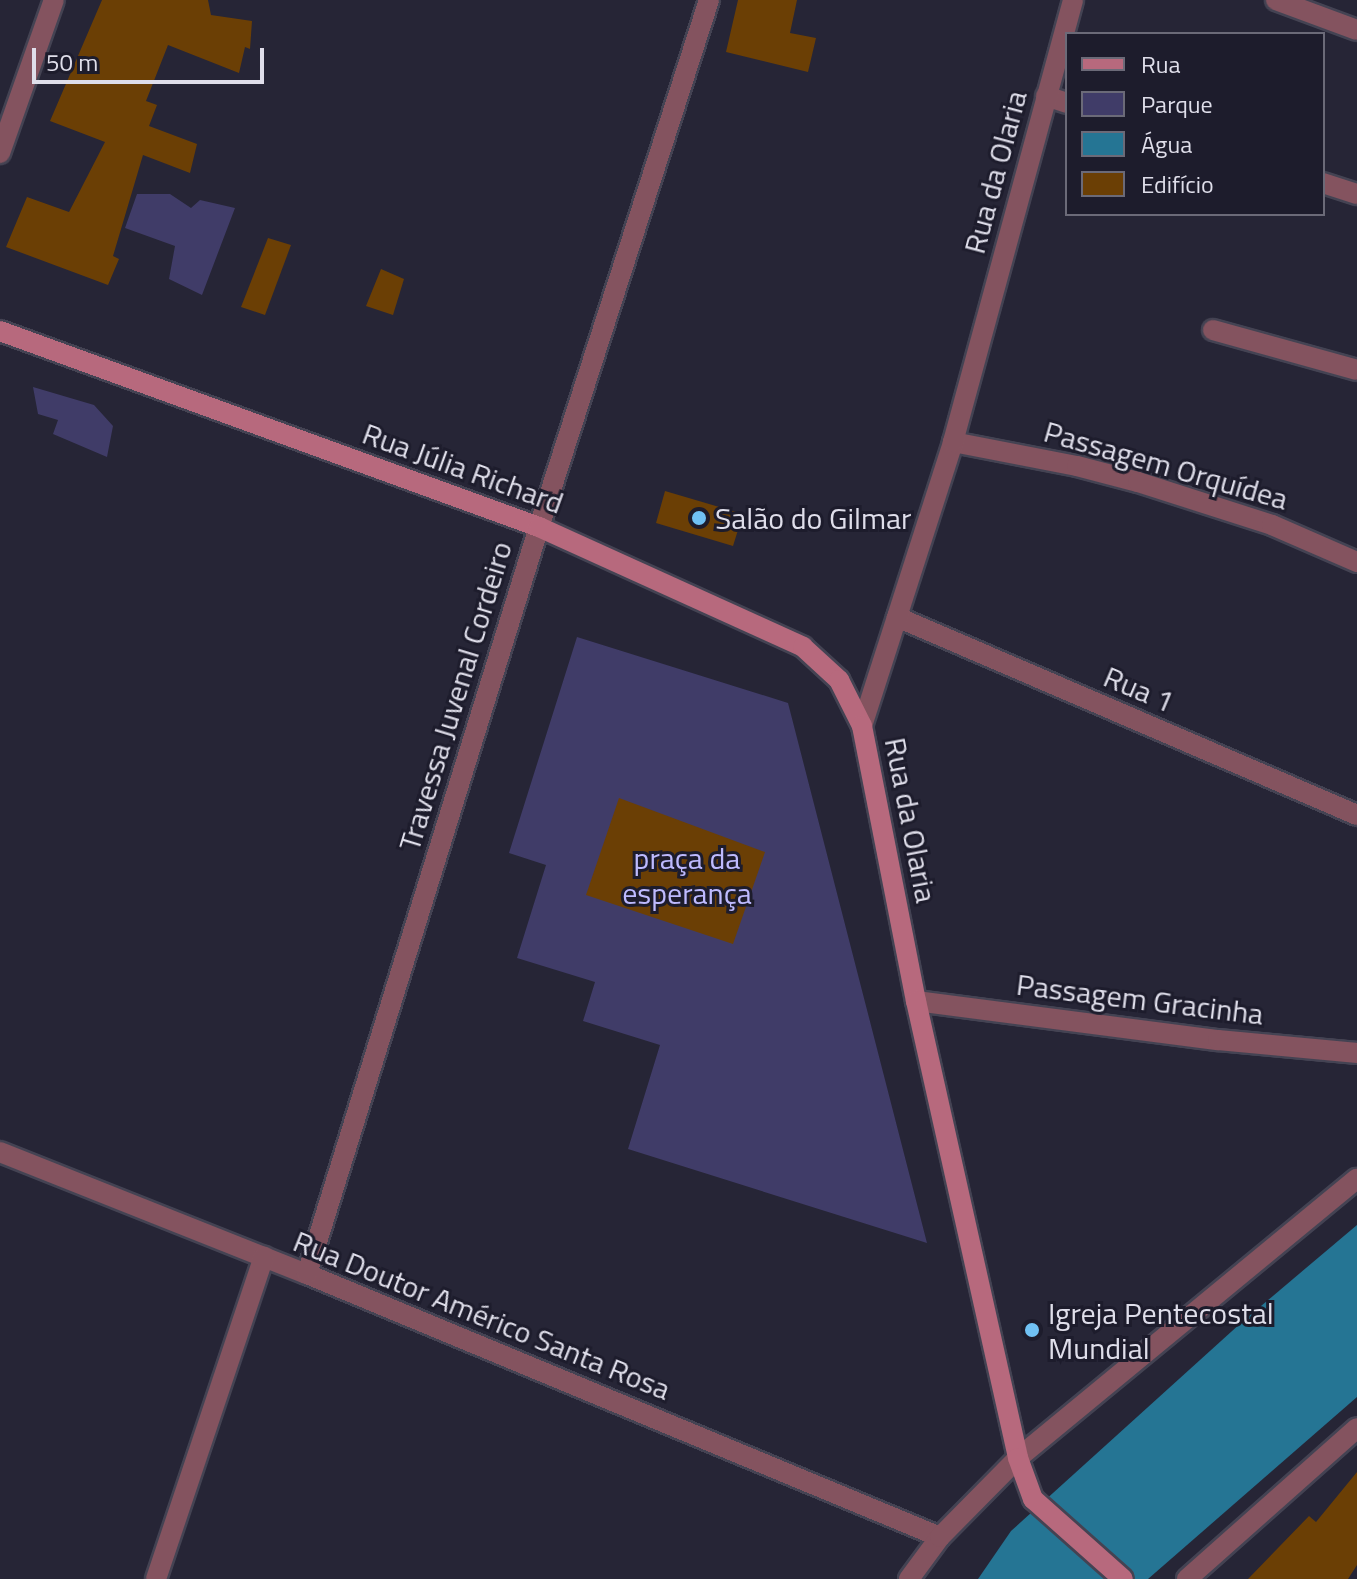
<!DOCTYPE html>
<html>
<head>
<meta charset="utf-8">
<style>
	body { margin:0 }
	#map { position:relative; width:1357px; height:1579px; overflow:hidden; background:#262536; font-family:"Titillium Web",sans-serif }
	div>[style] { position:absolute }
	.green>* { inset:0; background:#403c68 }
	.water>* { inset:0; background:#257594 }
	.building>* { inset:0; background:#6b3f05 }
	.roads { filter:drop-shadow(2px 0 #444353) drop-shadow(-2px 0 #444353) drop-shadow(0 2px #444353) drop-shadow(0 -2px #444353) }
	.street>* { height:20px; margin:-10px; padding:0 10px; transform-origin:10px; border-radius:10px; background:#84535f }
	.secondary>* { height:20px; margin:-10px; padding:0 10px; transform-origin:10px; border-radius:10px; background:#b7697d }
	.dots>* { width:22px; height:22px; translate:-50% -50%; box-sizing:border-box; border:4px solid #1d1c2c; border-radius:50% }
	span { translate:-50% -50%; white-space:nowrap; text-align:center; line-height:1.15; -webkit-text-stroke:6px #1d1c2c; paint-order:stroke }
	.street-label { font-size:30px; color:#dfdeea }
	.poi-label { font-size:30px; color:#dfdeea }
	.left { translate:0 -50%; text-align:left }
	.park-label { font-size:30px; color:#bebafe }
	.legend { position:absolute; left:1065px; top:32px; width:260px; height:184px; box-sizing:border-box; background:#1d1c2c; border:2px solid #6b6a78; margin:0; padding:10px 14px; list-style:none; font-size:24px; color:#dfdeea }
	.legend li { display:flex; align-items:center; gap:16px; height:40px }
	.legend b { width:40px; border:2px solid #6b6a78 }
	.scale { position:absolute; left:32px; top:48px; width:232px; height:36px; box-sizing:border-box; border:4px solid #dfdeea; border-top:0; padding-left:10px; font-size:24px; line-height:28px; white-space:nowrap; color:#dfdeea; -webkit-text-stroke:6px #1d1c2c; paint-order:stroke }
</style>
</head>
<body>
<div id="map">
	<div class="green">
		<i style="clip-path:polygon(137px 194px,170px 194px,191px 208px,200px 200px,235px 208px,202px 295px,169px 279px,175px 246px,125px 228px)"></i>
		<i style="clip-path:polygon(33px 387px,94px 405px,113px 426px,107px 457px,53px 434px,58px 420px,38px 414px)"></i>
		<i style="clip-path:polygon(577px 637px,788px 703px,927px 1243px,628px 1149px,660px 1045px,583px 1021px,595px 982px,517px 958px,546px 865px,509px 853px)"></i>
	</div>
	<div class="water">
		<i style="clip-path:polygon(1357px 1225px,1357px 1397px,1148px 1579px,978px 1579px,1011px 1531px,1242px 1322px)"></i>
	</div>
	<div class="building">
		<i style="clip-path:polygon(102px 0,208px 0,211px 15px,252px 21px,250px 49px,245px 47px,239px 73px,168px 45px,146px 101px,157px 105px,149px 126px,197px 144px,190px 173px,143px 155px,113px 256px,119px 259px,108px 285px,6px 247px,27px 197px,69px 212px,105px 142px,50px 121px)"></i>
		<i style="clip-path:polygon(738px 0,797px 0,790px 33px,816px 38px,808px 72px,726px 52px)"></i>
		<i style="clip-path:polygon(268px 238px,291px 245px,265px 315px,241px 307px)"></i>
		<i style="clip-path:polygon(381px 269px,404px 279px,393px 315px,366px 306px)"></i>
		<i style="clip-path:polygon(665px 491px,743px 514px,733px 546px,656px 523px)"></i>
		<i style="clip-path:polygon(619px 798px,765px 852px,733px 944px,586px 895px)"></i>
		<i style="clip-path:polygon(1357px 1472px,1357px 1565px,1348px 1579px,1248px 1579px,1309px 1516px,1316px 1522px)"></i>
	</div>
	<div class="roads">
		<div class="street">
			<i style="left:1276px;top:0;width:86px;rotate:20.3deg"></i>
			<i style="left:1046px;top:96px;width:22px;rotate:18deg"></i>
			<i style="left:0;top:153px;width:162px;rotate:-70.6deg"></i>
			<i style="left:1323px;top:183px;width:36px;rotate:18deg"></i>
			<i style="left:1213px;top:330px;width:149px;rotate:15.5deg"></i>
			<i style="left:953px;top:442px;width:126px;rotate:11deg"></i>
			<i style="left:1077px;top:466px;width:63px;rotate:14.7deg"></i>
			<i style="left:1138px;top:482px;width:141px;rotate:17.8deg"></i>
			<i style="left:1272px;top:525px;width:93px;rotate:23.5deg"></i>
			<i style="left:897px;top:617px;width:501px;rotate:23.29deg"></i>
			<i style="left:862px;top:726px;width:298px;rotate:-72.2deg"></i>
			<i style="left:953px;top:442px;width:458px;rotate:-74.8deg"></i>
			<i style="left:916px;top:1001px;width:305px;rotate:7.4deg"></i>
			<i style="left:1218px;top:1040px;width:140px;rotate:5.3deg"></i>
			<i style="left:0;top:1152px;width:330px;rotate:21.7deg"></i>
			<i style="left:307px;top:1274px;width:685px;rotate:22.56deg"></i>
			<i style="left:307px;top:1274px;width:782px;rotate:-72.75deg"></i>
			<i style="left:539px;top:527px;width:554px;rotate:-72.12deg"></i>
			<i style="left:156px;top:1579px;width:340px;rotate:-71.5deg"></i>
			<i style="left:909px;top:1579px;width:52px;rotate:-53.6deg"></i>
			<i style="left:940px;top:1537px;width:111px;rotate:-45.4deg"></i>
			<i style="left:1018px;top:1458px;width:439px;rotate:-39.5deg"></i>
			<i style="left:1187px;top:1579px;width:227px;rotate:-41.6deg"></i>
		</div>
		<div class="secondary">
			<i style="left:0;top:331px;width:574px;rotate:19.98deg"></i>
			<i style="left:539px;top:527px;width:290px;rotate:24.4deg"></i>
			<i style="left:803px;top:647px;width:49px;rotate:42.5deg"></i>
			<i style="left:839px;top:680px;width:51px;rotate:63.4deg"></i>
			<i style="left:862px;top:726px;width:280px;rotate:78.9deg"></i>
			<i style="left:916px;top:1001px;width:468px;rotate:77.4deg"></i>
			<i style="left:1018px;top:1458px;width:44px;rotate:69.9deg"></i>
			<i style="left:1033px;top:1499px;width:120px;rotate:41.6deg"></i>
		</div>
	</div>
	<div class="dots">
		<i style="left:699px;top:518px;background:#70c1f4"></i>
		<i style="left:1032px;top:1330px;background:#70c1f4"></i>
	</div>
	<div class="street-label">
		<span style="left:995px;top:172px;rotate:-75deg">Rua da Olaria</span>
		<span style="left:1166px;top:465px;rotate:16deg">Passagem Orquídea</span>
		<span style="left:463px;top:468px;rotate:20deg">Rua Júlia Richard</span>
		<span style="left:1139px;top:689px;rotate:23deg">Rua 1</span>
		<span style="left:455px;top:696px;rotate:-73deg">Travessa Juvenal Cordeiro</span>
		<span style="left:911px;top:820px;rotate:79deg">Rua da Olaria</span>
		<span style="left:1140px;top:999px;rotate:7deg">Passagem Gracinha</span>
		<span style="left:482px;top:1315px;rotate:22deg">Rua Doutor Américo Santa Rosa</span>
	</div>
	<div class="poi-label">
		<span class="left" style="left:715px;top:518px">Salão do Gilmar</span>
		<span class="left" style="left:1048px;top:1330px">Igreja Pentecostal<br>Mundial</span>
	</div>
	<div class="park-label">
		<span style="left:687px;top:875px">praça da<br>esperança</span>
	</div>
	<ul class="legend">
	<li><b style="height:10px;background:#b7697d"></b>Rua</li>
	<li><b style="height:22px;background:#403c68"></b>Parque</li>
	<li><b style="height:22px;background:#257594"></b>Água</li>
	<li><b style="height:22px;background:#6b3f05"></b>Edifício</li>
	</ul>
	<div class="scale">50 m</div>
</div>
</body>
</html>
